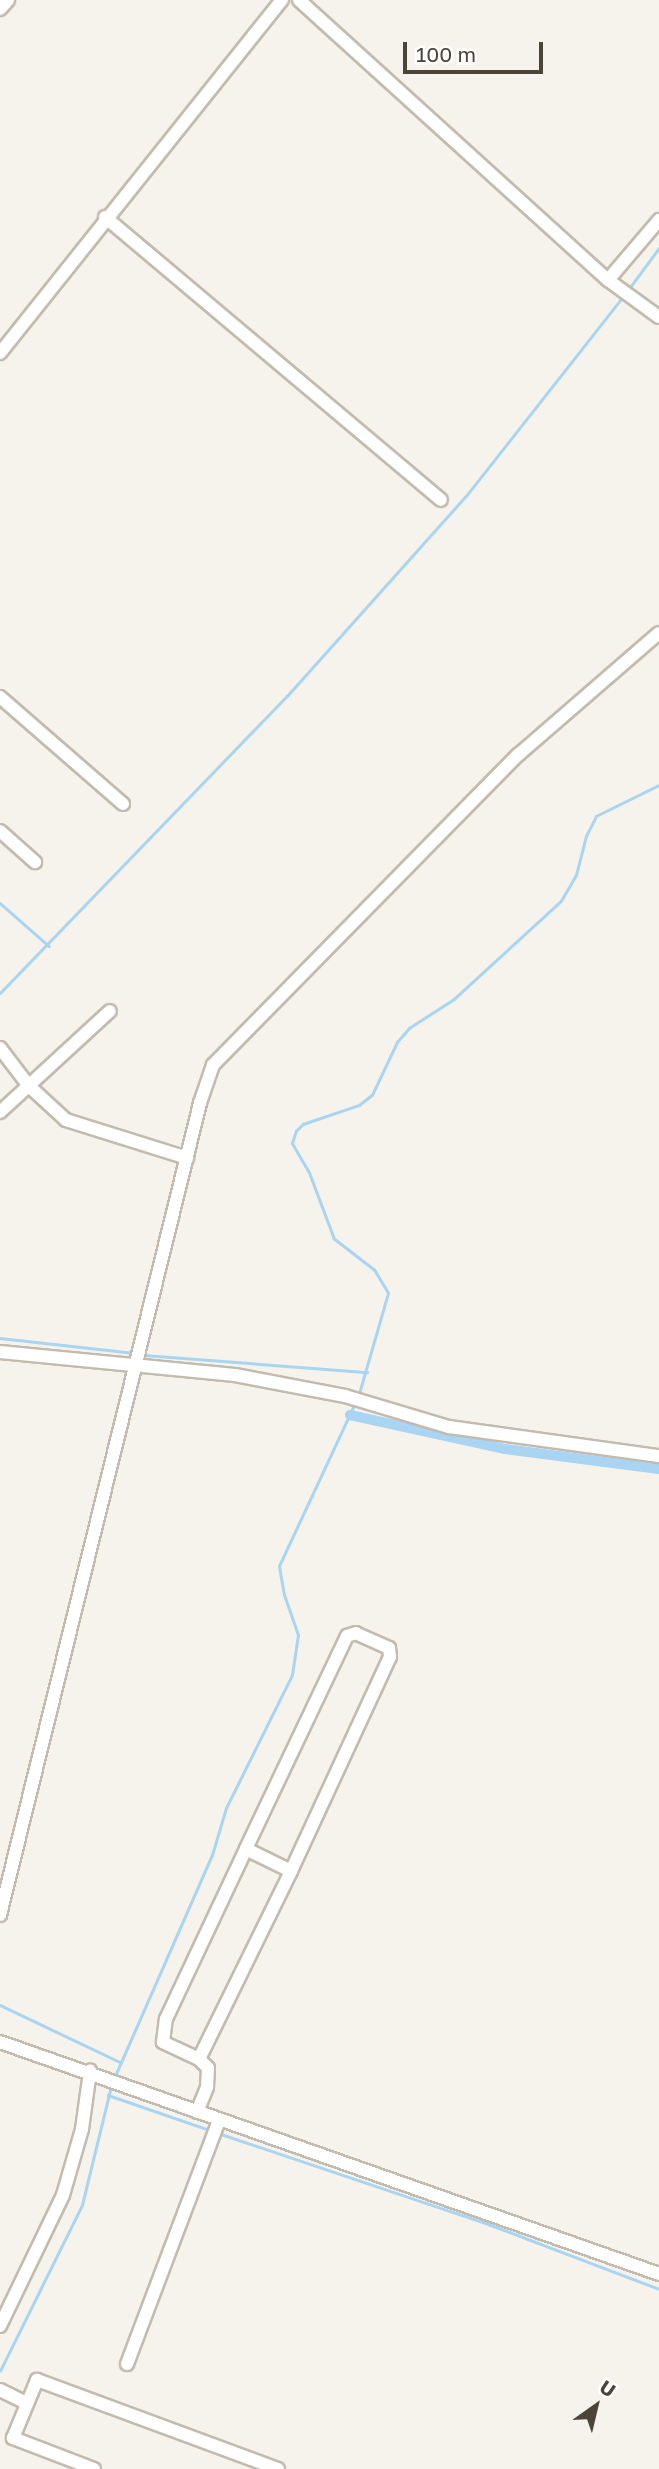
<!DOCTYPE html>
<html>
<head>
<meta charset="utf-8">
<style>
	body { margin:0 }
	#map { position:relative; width:659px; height:2469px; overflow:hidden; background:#f6f3ec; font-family:"Golos Text",sans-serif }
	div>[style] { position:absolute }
	.stream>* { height:2.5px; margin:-1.25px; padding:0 1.25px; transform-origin:1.25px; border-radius:1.25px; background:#a9d4f2 }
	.canal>* { height:10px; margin:-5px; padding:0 5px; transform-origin:5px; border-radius:5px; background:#a9d4f2 }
	.roads { filter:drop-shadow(2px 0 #c2bbae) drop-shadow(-2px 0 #c2bbae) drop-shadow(0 2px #c2bbae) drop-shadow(0 -2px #c2bbae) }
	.minor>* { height:12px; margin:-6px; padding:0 6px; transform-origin:6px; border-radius:6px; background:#fff }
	span { translate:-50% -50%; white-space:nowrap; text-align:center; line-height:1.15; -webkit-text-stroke:5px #fff; paint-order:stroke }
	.north { position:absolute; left:561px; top:2371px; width:70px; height:70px; -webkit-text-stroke:5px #fff; paint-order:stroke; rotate:34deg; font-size:19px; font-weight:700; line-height:28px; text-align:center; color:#4b4439 }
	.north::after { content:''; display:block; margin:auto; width:24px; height:32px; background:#4b4439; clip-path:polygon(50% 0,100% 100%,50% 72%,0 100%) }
	.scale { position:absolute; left:403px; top:42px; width:140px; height:32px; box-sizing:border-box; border:4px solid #4b4439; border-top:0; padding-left:9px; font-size:21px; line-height:24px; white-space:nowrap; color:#4b4439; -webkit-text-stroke:5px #fff; paint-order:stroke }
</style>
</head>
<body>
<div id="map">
	<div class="stream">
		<i style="left:628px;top:290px;width:52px;rotate:-53.6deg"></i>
		<i style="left:0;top:903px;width:65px;rotate:41.3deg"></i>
		<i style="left:0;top:993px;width:413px;rotate:-46deg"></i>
		<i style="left:287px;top:696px;width:268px;rotate:-48.2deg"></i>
		<i style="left:466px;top:496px;width:256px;rotate:-51.8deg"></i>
		<i style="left:0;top:1338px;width:135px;rotate:6.4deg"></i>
		<i style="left:144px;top:1355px;width:224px;rotate:4.4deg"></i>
		<i style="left:358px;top:1397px;width:108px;rotate:-73.9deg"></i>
		<i style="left:388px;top:1293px;width:27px;rotate:-121deg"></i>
		<i style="left:374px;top:1270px;width:51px;rotate:-142.2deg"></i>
		<i style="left:334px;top:1239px;width:71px;rotate:-110.7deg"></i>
		<i style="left:309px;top:1173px;width:34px;rotate:-120deg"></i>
		<i style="left:292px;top:1143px;width:13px;rotate:-72deg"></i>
		<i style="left:296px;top:1131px;width:10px;rotate:-45deg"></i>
		<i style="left:303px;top:1124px;width:59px;rotate:-18.7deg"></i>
		<i style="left:359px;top:1105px;width:16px;rotate:-38deg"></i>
		<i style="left:372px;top:1095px;width:59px;rotate:-64.7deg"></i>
		<i style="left:397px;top:1042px;width:18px;rotate:-49deg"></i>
		<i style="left:409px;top:1028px;width:54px;rotate:-32.8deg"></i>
		<i style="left:454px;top:999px;width:145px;rotate:-42.5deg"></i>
		<i style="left:561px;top:901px;width:30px;rotate:-60deg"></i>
		<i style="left:576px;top:875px;width:40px;rotate:-75.6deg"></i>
		<i style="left:586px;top:836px;width:22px;rotate:-63deg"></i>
		<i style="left:596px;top:816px;width:70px;rotate:-26.2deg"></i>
		<i style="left:0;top:2005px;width:133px;rotate:25.4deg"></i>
		<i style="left:115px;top:2076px;width:241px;rotate:-66.3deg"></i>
		<i style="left:212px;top:1855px;width:49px;rotate:-73.4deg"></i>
		<i style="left:226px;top:1808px;width:148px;rotate:-63.6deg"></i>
		<i style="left:292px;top:1675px;width:40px;rotate:-81.5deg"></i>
		<i style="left:298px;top:1635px;width:42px;rotate:-109.3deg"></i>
		<i style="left:284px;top:1595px;width:29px;rotate:-100deg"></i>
		<i style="left:279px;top:1566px;width:180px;rotate:-65deg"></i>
		<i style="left:108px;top:2095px;width:105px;rotate:19deg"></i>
		<i style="left:221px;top:2134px;width:276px;rotate:18.6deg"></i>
		<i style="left:483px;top:2222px;width:188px;rotate:20.8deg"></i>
		<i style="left:0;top:2371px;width:185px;rotate:-63.7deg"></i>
		<i style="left:82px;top:2205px;width:122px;rotate:-76.3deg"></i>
	</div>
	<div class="canal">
		<i style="left:350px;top:1415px;width:159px;rotate:12.4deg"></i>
		<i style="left:505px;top:1449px;width:155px;rotate:7.4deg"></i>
	</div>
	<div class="roads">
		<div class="minor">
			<i style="left:299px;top:0;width:417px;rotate:42.2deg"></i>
			<i style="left:608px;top:280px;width:63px;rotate:36deg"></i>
			<i style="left:0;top:9px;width:12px;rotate:-48deg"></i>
			<i style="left:105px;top:217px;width:439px;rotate:40.1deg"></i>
			<i style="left:608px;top:280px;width:79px;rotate:-49.6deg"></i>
			<i style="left:0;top:353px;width:452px;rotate:-51.4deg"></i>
			<i style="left:0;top:697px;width:163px;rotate:41deg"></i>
			<i style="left:0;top:831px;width:47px;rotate:41.5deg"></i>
			<i style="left:0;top:1048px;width:48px;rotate:52.7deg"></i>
			<i style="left:29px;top:1086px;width:50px;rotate:42.6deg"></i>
			<i style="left:66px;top:1120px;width:127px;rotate:17.4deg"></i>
			<i style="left:0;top:1112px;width:149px;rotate:-42.6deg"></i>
			<i style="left:0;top:1352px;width:236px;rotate:5.6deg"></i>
			<i style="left:235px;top:1375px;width:112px;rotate:10.8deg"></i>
			<i style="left:345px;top:1396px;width:109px;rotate:16.6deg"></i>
			<i style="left:449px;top:1427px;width:212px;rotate:7.9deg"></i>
			<i style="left:0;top:1915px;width:836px;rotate:-76.16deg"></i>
			<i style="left:200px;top:1103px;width:40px;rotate:-71.1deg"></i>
			<i style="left:213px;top:1065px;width:435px;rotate:-45.5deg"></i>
			<i style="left:518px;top:755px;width:186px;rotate:-40.9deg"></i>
			<i style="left:0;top:2042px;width:699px;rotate:19.39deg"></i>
			<i style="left:199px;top:2059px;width:209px;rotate:-63.9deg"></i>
			<i style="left:291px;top:1871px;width:236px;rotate:-65.2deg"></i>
			<i style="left:390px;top:1657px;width:9px;rotate:-96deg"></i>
			<i style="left:389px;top:1648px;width:36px;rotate:-156deg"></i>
			<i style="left:356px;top:1633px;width:9px;rotate:162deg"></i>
			<i style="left:347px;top:1636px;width:236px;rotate:115.4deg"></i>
			<i style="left:197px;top:2112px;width:27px;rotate:-68deg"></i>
			<i style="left:207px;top:2087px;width:19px;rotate:-87deg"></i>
			<i style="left:208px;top:2068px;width:13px;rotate:-135deg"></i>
			<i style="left:199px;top:2059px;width:40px;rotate:-155deg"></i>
			<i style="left:163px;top:2042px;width:23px;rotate:-83deg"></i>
			<i style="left:166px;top:2019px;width:188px;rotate:-64.8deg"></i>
			<i style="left:246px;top:1849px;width:50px;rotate:26.1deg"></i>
			<i style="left:0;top:2326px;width:145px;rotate:-64.3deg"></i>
			<i style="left:63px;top:2195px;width:69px;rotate:-73.9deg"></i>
			<i style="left:82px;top:2129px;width:59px;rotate:-82.1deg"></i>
			<i style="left:127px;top:2364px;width:261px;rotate:-69.3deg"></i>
			<i style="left:0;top:2390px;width:28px;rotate:26deg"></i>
			<i style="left:94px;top:2469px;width:87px;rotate:-159.1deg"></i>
			<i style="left:13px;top:2438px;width:63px;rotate:-67.5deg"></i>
			<i style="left:37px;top:2380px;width:257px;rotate:20.3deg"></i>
		</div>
	</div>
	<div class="north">U</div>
	<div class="scale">100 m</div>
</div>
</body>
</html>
